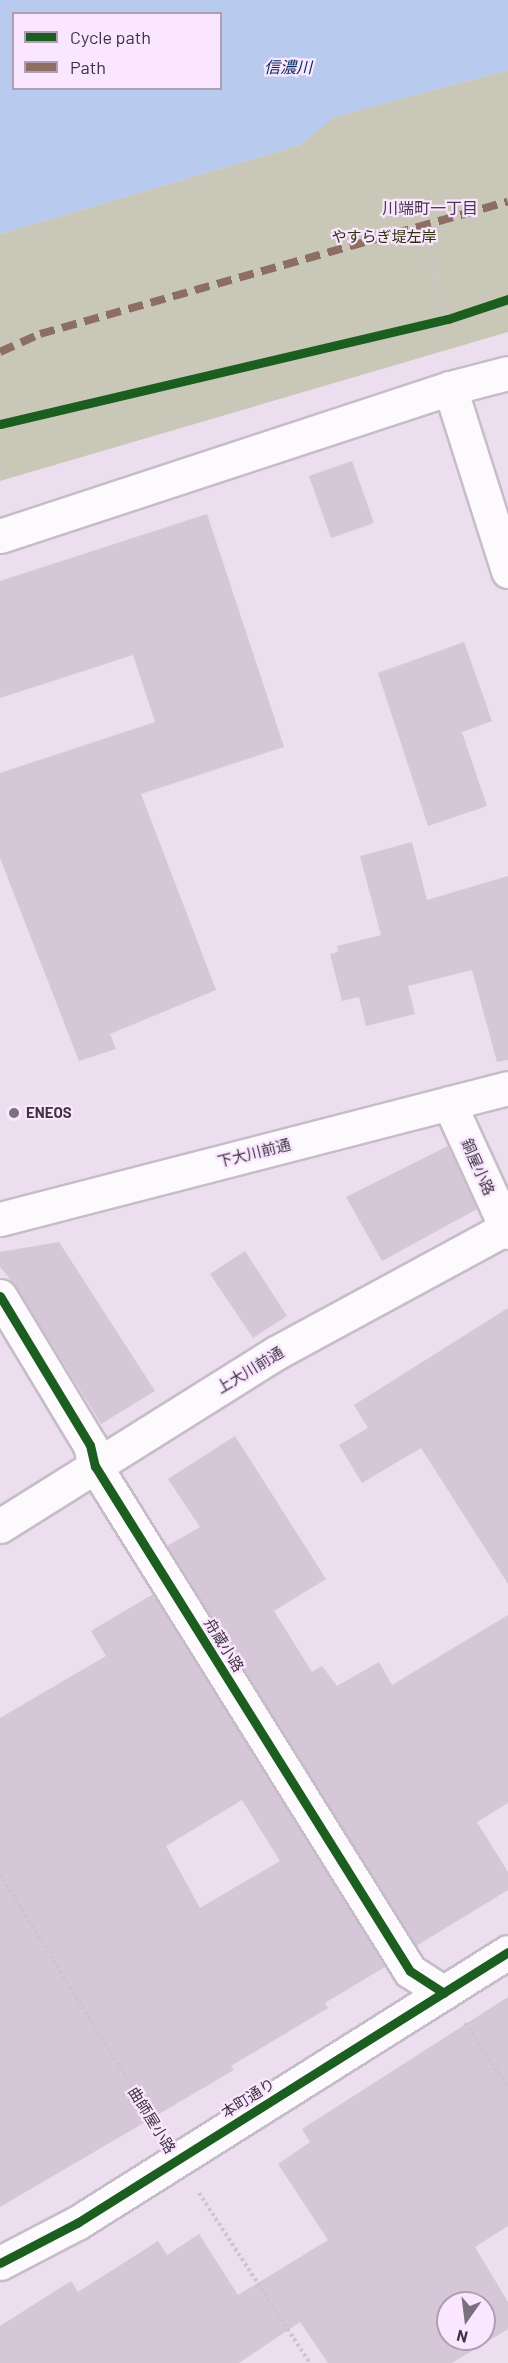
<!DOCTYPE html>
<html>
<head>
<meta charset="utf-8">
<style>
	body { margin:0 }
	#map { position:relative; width:508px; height:2363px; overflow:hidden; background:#ecdeee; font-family:Barlow,"Noto Sans JP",sans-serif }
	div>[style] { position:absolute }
	.green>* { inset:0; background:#c9c8b8 }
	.water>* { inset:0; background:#b8cbef }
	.building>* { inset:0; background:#d5c7d7 }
	.path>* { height:4px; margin-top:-2px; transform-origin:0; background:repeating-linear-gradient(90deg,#cbc6cc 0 3px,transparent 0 6px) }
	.roads { filter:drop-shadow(2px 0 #c7bcc9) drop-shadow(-2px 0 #c7bcc9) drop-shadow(0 2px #c7bcc9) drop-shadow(0 -2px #c7bcc9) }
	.minor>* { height:33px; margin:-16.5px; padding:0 16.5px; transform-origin:16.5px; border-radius:16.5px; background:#fcfafc }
	.quiet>* { height:8px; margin-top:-4px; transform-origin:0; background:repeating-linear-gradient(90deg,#8d6e63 0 15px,transparent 0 23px) }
	.cycleway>* { height:9px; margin:-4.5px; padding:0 4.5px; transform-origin:4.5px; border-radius:4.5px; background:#1b5e20 }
	.dots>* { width:16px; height:16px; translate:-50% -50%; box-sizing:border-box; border:3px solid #fae6ff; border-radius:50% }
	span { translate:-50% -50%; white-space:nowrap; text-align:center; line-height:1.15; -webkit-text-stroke:4.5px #fae6ff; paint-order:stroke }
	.park-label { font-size:15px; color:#2d3309 }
	.poi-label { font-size:15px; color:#3e3440; font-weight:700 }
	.left { translate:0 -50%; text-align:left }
	.street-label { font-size:15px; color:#3e3440 }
	.water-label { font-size:16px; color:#00285c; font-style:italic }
	.neighbourhood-label { font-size:16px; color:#4b374f }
	.legend { position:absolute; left:12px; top:12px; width:210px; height:78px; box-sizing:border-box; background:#fae6ff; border:2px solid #af9fb3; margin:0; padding:8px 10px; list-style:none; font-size:18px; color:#3e3440 }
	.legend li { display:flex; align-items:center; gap:12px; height:30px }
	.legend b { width:30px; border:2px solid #af9fb3 }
	.north { position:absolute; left:436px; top:2291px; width:60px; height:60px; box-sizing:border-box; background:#fae6ff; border:2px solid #af9fb3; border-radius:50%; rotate:194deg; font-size:16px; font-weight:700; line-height:24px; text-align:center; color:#3e3440 }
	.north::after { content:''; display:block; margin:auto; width:21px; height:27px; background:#7b707d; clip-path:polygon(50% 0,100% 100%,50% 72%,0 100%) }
</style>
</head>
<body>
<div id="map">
	<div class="green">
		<i style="clip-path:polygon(508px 70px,508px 332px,0 481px,0 234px,300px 145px,333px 117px)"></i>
	</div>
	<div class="water">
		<i style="clip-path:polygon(evenodd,0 0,508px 0,508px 70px,334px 117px,300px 145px,0 234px,0 0,14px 14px,220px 14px,220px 88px,14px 88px,14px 14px)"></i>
	</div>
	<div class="building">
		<i style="clip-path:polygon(352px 461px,374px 523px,331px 538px,309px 476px)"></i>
		<i style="clip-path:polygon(207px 514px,284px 747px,141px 794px,216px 990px,110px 1034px,116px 1049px,79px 1061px,0 858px,0 773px,155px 722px,133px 655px,0 698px,0 581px)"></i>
		<i style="clip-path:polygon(464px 642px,492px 721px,462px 732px,487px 806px,428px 826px,378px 673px)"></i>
		<i style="clip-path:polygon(412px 842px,427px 900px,508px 876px,508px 1060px,497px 1062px,472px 970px,408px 986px,415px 1014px,366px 1026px,359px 997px,342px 1001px,330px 954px,338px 952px,337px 946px,381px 935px,360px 856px)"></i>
		<i style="clip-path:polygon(448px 1146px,477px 1209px,382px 1261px,346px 1197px)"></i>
		<i style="clip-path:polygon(59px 1242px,155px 1391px,101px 1424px,16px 1286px,0 1267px,0 1252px)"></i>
		<i style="clip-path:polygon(245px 1251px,287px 1316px,253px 1338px,210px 1274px)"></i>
		<i style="clip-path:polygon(508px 1308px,508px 1584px,421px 1448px,362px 1483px,339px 1445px,368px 1428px,354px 1405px)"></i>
		<i style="clip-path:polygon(235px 1436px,326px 1579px,274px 1611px,312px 1672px,322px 1666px,337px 1686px,379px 1662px,392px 1685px,508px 1615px,508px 1803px,477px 1822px,508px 1872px,508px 1890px,416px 1946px,167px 1546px,200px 1527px,168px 1479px)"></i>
		<i style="clip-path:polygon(evenodd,153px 1594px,385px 1967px,325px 2003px,328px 2008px,231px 2066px,234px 2070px,0 2207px,0 1718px,106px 1656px,91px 1631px,153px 1594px,242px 1800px,280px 1861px,200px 1908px,166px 1846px,242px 1800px)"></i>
		<i style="clip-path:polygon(evenodd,508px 1997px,508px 2226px,475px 2247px,508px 2302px,508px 2329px,452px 2363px,328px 2363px,300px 2322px,239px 2363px,0 2363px,0 2326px,71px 2281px,78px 2292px,158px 2241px,167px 2255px,199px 2234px,238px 2295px,328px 2240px,278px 2164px,310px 2142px,302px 2129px,508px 1997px,448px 2303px,484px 2303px,484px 2339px,448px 2339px,448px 2303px)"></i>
	</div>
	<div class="path">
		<i style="left:421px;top:226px;width:97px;rotate:73.8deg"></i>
		<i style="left:0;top:424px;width:460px;rotate:-13.2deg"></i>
		<i style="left:448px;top:319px;width:63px;rotate:-18.4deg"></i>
		<i style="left:0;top:1874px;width:296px;rotate:58.2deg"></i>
		<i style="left:465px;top:2023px;width:77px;rotate:56.1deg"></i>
		<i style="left:199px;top:2193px;width:203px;rotate:56.9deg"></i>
	</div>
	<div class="roads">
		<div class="minor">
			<i style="left:450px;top:388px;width:192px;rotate:72.4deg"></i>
			<i style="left:0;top:536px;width:474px;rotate:-18.2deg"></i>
			<i style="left:450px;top:388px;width:60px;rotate:-14.5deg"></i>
			<i style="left:449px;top:1103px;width:142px;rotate:65.4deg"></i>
			<i style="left:0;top:1219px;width:525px;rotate:-14.46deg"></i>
			<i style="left:0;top:1296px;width:174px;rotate:58.9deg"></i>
			<i style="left:90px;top:1445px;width:22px;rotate:77deg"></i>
			<i style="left:95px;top:1466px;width:595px;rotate:58.05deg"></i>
			<i style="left:410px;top:1971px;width:40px;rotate:32.9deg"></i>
			<i style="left:0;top:1526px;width:326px;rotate:-32.1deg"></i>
			<i style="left:276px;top:1353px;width:264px;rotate:-28.5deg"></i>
			<i style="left:0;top:2263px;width:87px;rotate:-27.5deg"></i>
			<i style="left:77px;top:2223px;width:509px;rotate:-32.16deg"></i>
		</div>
	</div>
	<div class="quiet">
		<i style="left:0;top:352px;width:44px;rotate:-24.2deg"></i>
		<i style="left:40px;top:334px;width:486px;rotate:-15.8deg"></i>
	</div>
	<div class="cycleway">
		<i style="left:0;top:424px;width:460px;rotate:-13.2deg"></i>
		<i style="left:448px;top:319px;width:63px;rotate:-18.4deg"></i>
		<i style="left:0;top:1296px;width:174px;rotate:58.9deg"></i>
		<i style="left:90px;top:1445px;width:22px;rotate:77deg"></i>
		<i style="left:95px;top:1466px;width:595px;rotate:58.05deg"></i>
		<i style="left:410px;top:1971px;width:40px;rotate:32.9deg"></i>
		<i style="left:0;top:2263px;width:87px;rotate:-27.5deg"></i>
		<i style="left:77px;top:2223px;width:509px;rotate:-32.16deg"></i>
	</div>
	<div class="dots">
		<i style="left:14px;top:1113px;background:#7b707d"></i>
	</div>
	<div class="park-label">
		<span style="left:384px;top:237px">やすらぎ堤左岸</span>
	</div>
	<div class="poi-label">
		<span class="left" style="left:26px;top:1113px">ENEOS</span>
	</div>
	<div class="street-label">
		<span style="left:254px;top:1153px;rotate:-14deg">下大川前通</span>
		<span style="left:478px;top:1167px;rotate:66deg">銅屋小路</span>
		<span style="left:250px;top:1370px;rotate:-31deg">上大川前通</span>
		<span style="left:224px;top:1645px;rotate:58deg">舟蔵小路</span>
		<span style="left:248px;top:2098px;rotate:-32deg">本町通り</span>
		<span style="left:152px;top:2120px;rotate:58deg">曲師屋小路</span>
	</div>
	<div class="water-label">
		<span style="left:288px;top:67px">信濃川</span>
	</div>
	<div class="neighbourhood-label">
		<span style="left:430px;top:208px">川端町一丁目</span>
	</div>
	<ul class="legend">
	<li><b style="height:8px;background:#1b5e20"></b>Cycle path</li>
	<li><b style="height:8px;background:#8d6e63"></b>Path</li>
	</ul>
	<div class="north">N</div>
</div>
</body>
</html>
